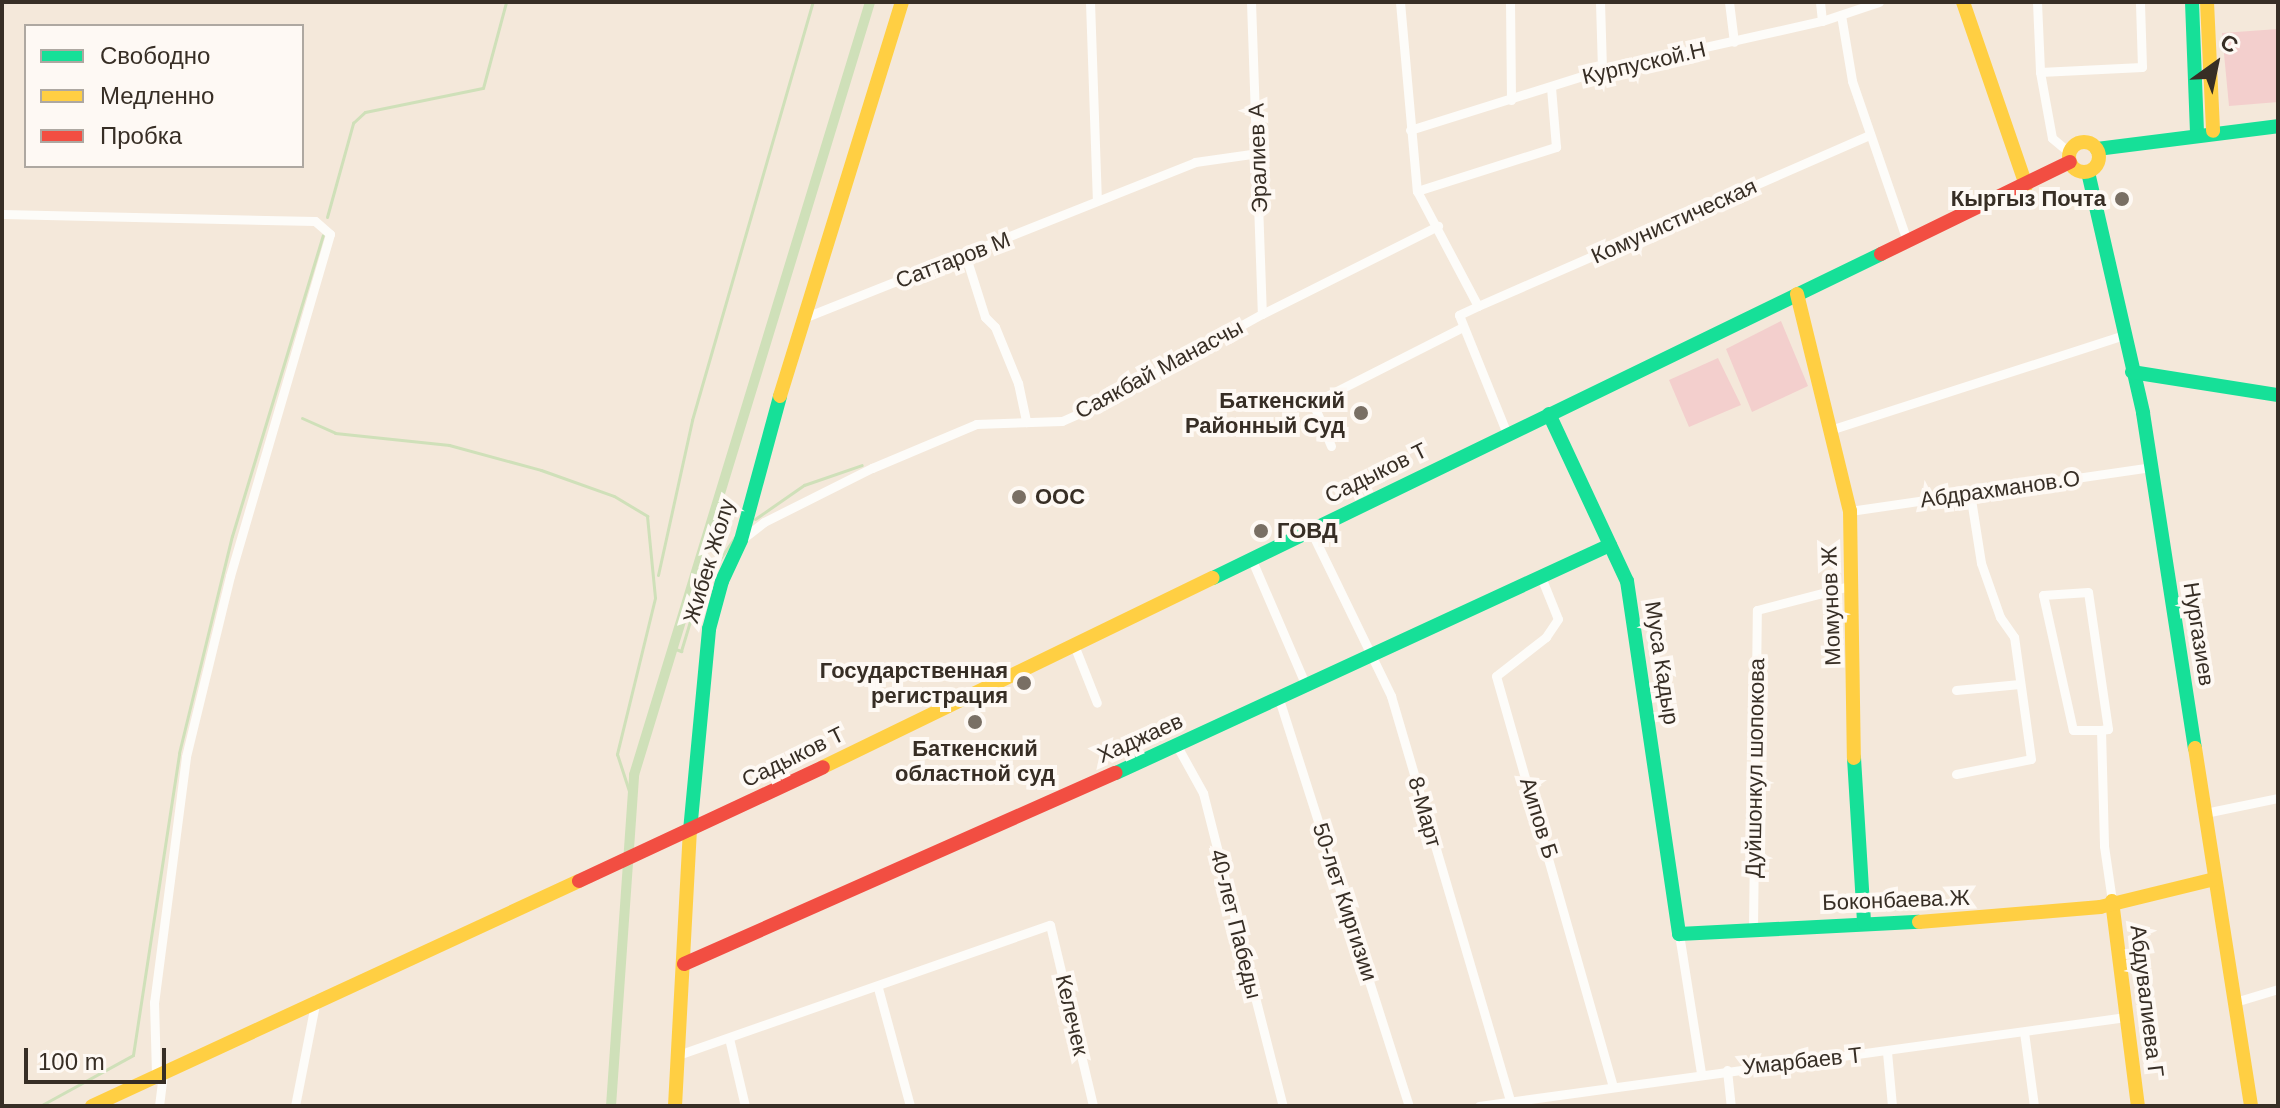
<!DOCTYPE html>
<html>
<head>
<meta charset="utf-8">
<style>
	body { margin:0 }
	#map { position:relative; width:2280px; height:1108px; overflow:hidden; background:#f4e8da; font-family:Arial,sans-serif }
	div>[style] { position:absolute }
	.green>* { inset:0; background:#f3cfcd }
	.stream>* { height:3px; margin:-1.5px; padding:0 1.5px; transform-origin:1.5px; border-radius:1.5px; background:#cfe0b9 }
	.canal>* { height:10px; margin:-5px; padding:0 5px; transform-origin:5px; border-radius:5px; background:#cfe0b9 }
	.street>* { height:9px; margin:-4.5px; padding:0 4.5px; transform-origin:4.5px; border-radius:4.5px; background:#fdfcf9 }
	.fast>* { height:14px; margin:-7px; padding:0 7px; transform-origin:7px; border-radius:7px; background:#16e098 }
	.slow>* { height:14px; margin:-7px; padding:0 7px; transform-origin:7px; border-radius:7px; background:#ffcf43 }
	.slow>.ring { margin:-7px; padding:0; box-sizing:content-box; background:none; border:14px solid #ffcf43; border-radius:50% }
	.jam>* { height:14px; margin:-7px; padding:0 7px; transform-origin:7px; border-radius:7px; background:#f24e42 }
	.dots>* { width:22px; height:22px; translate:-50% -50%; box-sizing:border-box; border:4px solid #fef9f4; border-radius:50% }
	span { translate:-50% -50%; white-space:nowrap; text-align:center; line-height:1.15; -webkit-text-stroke:8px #fef9f4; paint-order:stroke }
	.street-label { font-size:22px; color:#372e25 }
	.poi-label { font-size:22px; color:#372e25; font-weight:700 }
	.right { translate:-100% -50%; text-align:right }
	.left { translate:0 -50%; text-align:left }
	.frame { position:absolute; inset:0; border:4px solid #372e25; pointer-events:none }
	.legend { position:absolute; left:24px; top:24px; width:280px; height:144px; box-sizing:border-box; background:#fef9f4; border:2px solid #aea8a1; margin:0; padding:10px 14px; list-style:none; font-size:24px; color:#372e25 }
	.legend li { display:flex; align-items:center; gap:16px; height:40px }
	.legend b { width:40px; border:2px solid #aea8a1 }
	.north { position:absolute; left:2176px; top:24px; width:80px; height:80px; -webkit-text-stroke:6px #fef9f4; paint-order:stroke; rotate:33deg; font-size:22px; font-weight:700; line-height:32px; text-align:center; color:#372e25 }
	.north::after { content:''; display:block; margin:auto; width:28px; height:36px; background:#372e25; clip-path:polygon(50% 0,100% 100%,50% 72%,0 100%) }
	.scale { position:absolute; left:24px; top:1048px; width:142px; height:36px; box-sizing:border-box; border:4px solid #372e25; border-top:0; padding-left:10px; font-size:24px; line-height:28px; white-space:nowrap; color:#372e25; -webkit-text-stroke:6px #fef9f4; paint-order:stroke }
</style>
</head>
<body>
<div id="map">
	<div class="green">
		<i style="clip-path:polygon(2278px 29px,2278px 102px,2229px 106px,2222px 33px)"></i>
		<i style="clip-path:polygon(1781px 321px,1808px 386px,1752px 412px,1726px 349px)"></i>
		<i style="clip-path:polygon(1718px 358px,1741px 405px,1689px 427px,1669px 380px)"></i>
	</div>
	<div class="stream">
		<i style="left:327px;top:217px;width:98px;rotate:-74.5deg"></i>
		<i style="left:353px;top:123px;width:16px;rotate:-43deg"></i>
		<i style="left:365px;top:112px;width:120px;rotate:-11.5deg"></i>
		<i style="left:483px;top:88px;width:89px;rotate:-75deg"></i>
		<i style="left:302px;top:418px;width:36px;rotate:24deg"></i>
		<i style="left:335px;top:433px;width:115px;rotate:6deg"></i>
		<i style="left:449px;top:445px;width:95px;rotate:15.2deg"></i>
		<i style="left:541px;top:470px;width:77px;rotate:19.6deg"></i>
		<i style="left:614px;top:496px;width:39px;rotate:31deg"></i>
		<i style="left:647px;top:516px;width:82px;rotate:84.4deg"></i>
		<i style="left:655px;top:598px;width:161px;rotate:103.7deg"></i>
		<i style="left:617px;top:754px;width:42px;rotate:72deg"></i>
		<i style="left:755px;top:519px;width:60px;rotate:-34.8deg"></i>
		<i style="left:804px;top:485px;width:61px;rotate:-19deg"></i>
		<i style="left:658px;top:575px;width:159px;rotate:-77.6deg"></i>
		<i style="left:692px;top:420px;width:435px;rotate:-73.9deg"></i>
		<i style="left:673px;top:648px;width:9px;rotate:21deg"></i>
		<i style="left:681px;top:651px;width:66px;rotate:-73.2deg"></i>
		<i style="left:700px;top:588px;width:62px;rotate:-55.5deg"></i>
		<i style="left:40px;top:1106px;width:106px;rotate:-28.7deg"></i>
		<i style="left:133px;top:1055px;width:305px;rotate:-81.3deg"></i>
		<i style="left:179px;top:753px;width:223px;rotate:-76.3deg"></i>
		<i style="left:232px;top:536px;width:314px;rotate:-73.2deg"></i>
	</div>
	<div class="canal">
		<i style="left:611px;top:1106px;width:332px;rotate:-86deg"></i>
		<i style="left:634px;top:775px;width:808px;rotate:-73.02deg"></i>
	</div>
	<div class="street">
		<i style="left:1090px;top:2px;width:196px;rotate:88deg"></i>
		<i style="left:1251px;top:2px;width:312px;rotate:88deg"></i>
		<i style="left:1400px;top:2px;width:190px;rotate:84.9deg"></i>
		<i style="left:1417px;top:191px;width:130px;rotate:62.1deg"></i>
		<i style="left:1478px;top:306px;width:21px;rotate:155deg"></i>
		<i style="left:1459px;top:315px;width:128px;rotate:68deg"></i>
		<i style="left:1510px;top:2px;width:98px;rotate:89.4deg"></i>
		<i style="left:1600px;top:2px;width:68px;rotate:88.3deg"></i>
		<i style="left:1729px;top:2px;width:40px;rotate:82.9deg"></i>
		<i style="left:1820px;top:2px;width:19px;rotate:84deg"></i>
		<i style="left:2037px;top:2px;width:70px;rotate:87.5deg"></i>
		<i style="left:2040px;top:72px;width:67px;rotate:79.7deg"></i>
		<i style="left:2052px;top:138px;width:23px;rotate:40deg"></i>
		<i style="left:1841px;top:15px;width:67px;rotate:80.5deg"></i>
		<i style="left:1852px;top:81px;width:169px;rotate:71deg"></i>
		<i style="left:2040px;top:72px;width:102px;rotate:-2.8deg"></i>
		<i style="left:2142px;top:67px;width:65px;rotate:-91.8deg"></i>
		<i style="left:1410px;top:130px;width:201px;rotate:-17.4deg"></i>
		<i style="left:1602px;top:70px;width:225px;rotate:-12.6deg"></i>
		<i style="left:1822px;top:21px;width:60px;rotate:-18.4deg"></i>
		<i style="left:1417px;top:191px;width:146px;rotate:-17.6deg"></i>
		<i style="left:1556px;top:147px;width:60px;rotate:-94.8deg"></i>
		<i style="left:2px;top:214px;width:313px;rotate:1.3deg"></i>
		<i style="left:315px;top:221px;width:20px;rotate:41deg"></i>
		<i style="left:330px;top:234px;width:356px;rotate:106.3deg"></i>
		<i style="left:230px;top:576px;width:186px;rotate:103.7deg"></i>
		<i style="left:186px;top:757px;width:247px;rotate:97.4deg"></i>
		<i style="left:154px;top:1002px;width:71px;rotate:88.4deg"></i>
		<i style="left:965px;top:254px;width:66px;rotate:72.4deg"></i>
		<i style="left:985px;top:317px;width:14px;rotate:45deg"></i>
		<i style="left:995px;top:327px;width:61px;rotate:67.7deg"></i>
		<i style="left:1018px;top:383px;width:40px;rotate:78deg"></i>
		<i style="left:1478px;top:306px;width:428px;rotate:-23.6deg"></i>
		<i style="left:806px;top:317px;width:419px;rotate:-21.7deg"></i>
		<i style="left:1195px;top:162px;width:64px;rotate:-8.1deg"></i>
		<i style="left:1830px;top:430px;width:309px;rotate:-17.9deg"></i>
		<i style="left:1331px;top:446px;width:47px;rotate:-112.7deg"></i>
		<i style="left:1313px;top:403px;width:168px;rotate:-26.9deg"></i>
		<i style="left:1850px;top:511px;width:304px;rotate:-8.3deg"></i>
		<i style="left:1310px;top:529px;width:186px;rotate:64.1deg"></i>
		<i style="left:1391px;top:696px;width:427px;rotate:73.6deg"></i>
		<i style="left:741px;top:540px;width:29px;rotate:-38deg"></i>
		<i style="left:764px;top:522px;width:121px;rotate:-26.6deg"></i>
		<i style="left:872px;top:468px;width:113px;rotate:-22.9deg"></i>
		<i style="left:976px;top:424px;width:86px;rotate:-2deg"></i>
		<i style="left:1062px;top:421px;width:35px;rotate:-24deg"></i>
		<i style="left:1094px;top:407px;width:192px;rotate:-29deg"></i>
		<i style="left:1262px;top:314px;width:197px;rotate:-26.6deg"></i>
		<i style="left:1251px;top:558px;width:139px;rotate:66.7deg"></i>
		<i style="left:1541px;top:577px;width:45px;rotate:68deg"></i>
		<i style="left:1558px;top:619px;width:22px;rotate:124deg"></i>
		<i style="left:1546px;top:637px;width:63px;rotate:142deg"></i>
		<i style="left:1496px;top:676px;width:427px;rotate:74.1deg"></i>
		<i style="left:1074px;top:645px;width:62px;rotate:68.4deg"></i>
		<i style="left:1956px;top:690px;width:64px;rotate:-5.4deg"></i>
		<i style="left:1279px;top:699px;width:427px;rotate:72.3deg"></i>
		<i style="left:2101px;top:730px;width:7px;rotate:-8deg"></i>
		<i style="left:2108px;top:729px;width:138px;rotate:-98.3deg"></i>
		<i style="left:2088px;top:592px;width:45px;rotate:176.2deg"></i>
		<i style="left:2043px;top:595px;width:138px;rotate:77.5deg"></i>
		<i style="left:2073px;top:730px;width:28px"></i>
		<i style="left:2101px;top:730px;width:116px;rotate:88.5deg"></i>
		<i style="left:2104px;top:846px;width:56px;rotate:81.7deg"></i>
		<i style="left:1177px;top:746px;width:54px;rotate:61deg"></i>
		<i style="left:1203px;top:793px;width:323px;rotate:75.7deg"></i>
		<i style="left:1956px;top:774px;width:76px;rotate:-11.3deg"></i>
		<i style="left:2031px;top:759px;width:123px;rotate:-97.9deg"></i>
		<i style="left:2014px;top:637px;width:24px;rotate:-125deg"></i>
		<i style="left:2000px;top:617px;width:57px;rotate:-109.4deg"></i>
		<i style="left:1981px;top:563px;width:71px;rotate:-98.9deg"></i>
		<i style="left:2205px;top:813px;width:75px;rotate:-11.6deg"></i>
		<i style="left:1753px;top:927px;width:317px;rotate:-89.3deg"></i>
		<i style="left:1757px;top:610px;width:99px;rotate:-14.6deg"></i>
		<i style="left:1679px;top:934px;width:141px;rotate:81deg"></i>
		<i style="left:878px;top:988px;width:122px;rotate:74.8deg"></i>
		<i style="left:2235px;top:1002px;width:45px;rotate:-16.8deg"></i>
		<i style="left:2024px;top:1032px;width:75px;rotate:82.3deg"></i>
		<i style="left:729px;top:1038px;width:70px;rotate:76.8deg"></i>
		<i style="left:1887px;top:1052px;width:54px;rotate:84.7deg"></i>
		<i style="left:678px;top:1055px;width:394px;rotate:-19.3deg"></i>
		<i style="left:1050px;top:925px;width:186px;rotate:76.6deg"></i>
		<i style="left:1727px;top:1070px;width:36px;rotate:84deg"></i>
		<i style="left:159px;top:1106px;width:32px;rotate:-83deg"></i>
		<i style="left:295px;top:1106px;width:109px;rotate:-78.9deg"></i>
		<i style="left:1479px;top:1106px;width:653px;rotate:-7.83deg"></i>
	</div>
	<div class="fast">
		<i style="left:2192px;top:2px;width:131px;rotate:87.8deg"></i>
		<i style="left:2097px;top:149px;width:182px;rotate:-7.2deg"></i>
		<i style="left:2088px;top:172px;width:247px;rotate:77.1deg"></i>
		<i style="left:2143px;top:413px;width:339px;rotate:81.2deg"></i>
		<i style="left:2132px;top:372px;width:148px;rotate:9deg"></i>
		<i style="left:1549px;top:414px;width:184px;rotate:65deg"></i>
		<i style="left:1627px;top:581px;width:357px;rotate:81.6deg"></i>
		<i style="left:1679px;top:934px;width:240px;rotate:-2.9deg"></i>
		<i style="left:1213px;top:578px;width:742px;rotate:-25.87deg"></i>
		<i style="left:1854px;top:758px;width:165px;rotate:86.5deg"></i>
		<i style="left:1116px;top:773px;width:544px;rotate:-24.78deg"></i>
		<i style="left:690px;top:831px;width:203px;rotate:-84.6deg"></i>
		<i style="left:709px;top:629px;width:50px;rotate:-74.8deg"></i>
		<i style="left:722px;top:581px;width:45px;rotate:-65.1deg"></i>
		<i style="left:741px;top:540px;width:149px;rotate:-74.8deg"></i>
	</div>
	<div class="slow">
		<i style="left:1963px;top:2px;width:194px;rotate:71deg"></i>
		<i style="left:2207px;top:2px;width:129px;rotate:87.3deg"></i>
		<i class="ring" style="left:2069px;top:142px;width:16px;height:16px"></i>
		<i style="left:1797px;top:294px;width:223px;rotate:76.3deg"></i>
		<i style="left:1850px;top:511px;width:247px;rotate:89.1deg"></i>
		<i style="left:780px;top:396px;width:412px;rotate:-72.8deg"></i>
		<i style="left:2195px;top:748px;width:362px;rotate:81.1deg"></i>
		<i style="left:823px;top:767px;width:433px;rotate:-25.9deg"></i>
		<i style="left:2112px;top:901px;width:207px;rotate:82.8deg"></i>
		<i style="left:1919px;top:922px;width:182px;rotate:-4.7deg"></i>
		<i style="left:2100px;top:907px;width:118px;rotate:-13.7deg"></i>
		<i style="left:92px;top:1106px;width:536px;rotate:-24.8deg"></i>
		<i style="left:675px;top:1106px;width:275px;rotate:-86.9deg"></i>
	</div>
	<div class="jam">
		<i style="left:1881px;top:254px;width:210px;rotate:-26deg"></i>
		<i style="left:579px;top:881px;width:269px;rotate:-25deg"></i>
		<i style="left:684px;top:964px;width:472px;rotate:-23.9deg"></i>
	</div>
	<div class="dots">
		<i style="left:2122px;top:199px;background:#796f64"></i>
		<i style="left:1361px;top:413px;background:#796f64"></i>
		<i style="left:1019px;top:497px;background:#796f64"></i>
		<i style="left:1261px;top:531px;background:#796f64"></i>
		<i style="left:1024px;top:683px;background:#796f64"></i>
		<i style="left:975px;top:722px;background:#796f64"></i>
	</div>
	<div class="street-label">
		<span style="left:1644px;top:63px;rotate:-13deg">Курпуской.Н</span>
		<span style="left:1258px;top:158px;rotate:-92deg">Эралиев А</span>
		<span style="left:1674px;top:221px;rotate:-24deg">Комунистическая</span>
		<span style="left:953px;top:260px;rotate:-21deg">Саттаров М</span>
		<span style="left:1159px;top:369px;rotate:-28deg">Саякбай Манасчы</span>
		<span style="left:1376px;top:473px;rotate:-26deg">Садыков Т</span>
		<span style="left:2000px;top:489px;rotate:-8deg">Абдрахманов.О</span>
		<span style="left:709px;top:561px;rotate:-73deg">Жибек Жолу</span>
		<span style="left:1831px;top:606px;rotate:-92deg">Момунов Ж</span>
		<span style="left:2199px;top:634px;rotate:81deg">Нургазиев</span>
		<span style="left:1662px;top:663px;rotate:81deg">Муса Кадыр</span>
		<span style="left:1140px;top:738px;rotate:-24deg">Хаджаев</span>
		<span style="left:793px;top:757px;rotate:-26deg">Садыков Т</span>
		<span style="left:1755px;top:768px;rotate:-89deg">Дуйшонкул шопокова</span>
		<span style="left:1425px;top:812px;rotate:74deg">8-Март</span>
		<span style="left:1539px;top:818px;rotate:73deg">Аипов Б</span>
		<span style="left:1896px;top:900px;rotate:-2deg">Боконбаева.Ж</span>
		<span style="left:1345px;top:902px;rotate:72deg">50-лет Киргизии</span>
		<span style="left:1236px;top:924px;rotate:76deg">40-лет Пабеды</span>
		<span style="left:2147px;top:1001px;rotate:83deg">Абдувалиева Г</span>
		<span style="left:1072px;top:1015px;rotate:77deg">Келечек</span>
		<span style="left:1802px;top:1061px;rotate:-6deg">Умарбаев Т</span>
	</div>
	<div class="poi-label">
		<span class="right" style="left:2106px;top:199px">Кыргыз Почта</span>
		<span class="right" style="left:1345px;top:413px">Баткенский<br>Районный Суд</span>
		<span class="left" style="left:1035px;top:497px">ООС</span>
		<span class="left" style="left:1277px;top:531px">ГОВД</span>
		<span class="right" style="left:1008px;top:683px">Государственная<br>регистрация</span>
		<span style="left:975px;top:761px">Баткенский<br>областной суд</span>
	</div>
	<div class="frame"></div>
	<ul class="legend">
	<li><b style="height:10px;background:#16e098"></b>Свободно</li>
	<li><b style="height:10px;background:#ffcf43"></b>Медленно</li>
	<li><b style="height:10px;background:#f24e42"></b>Пробка</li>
	</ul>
	<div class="north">С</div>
	<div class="scale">100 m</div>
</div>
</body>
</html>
